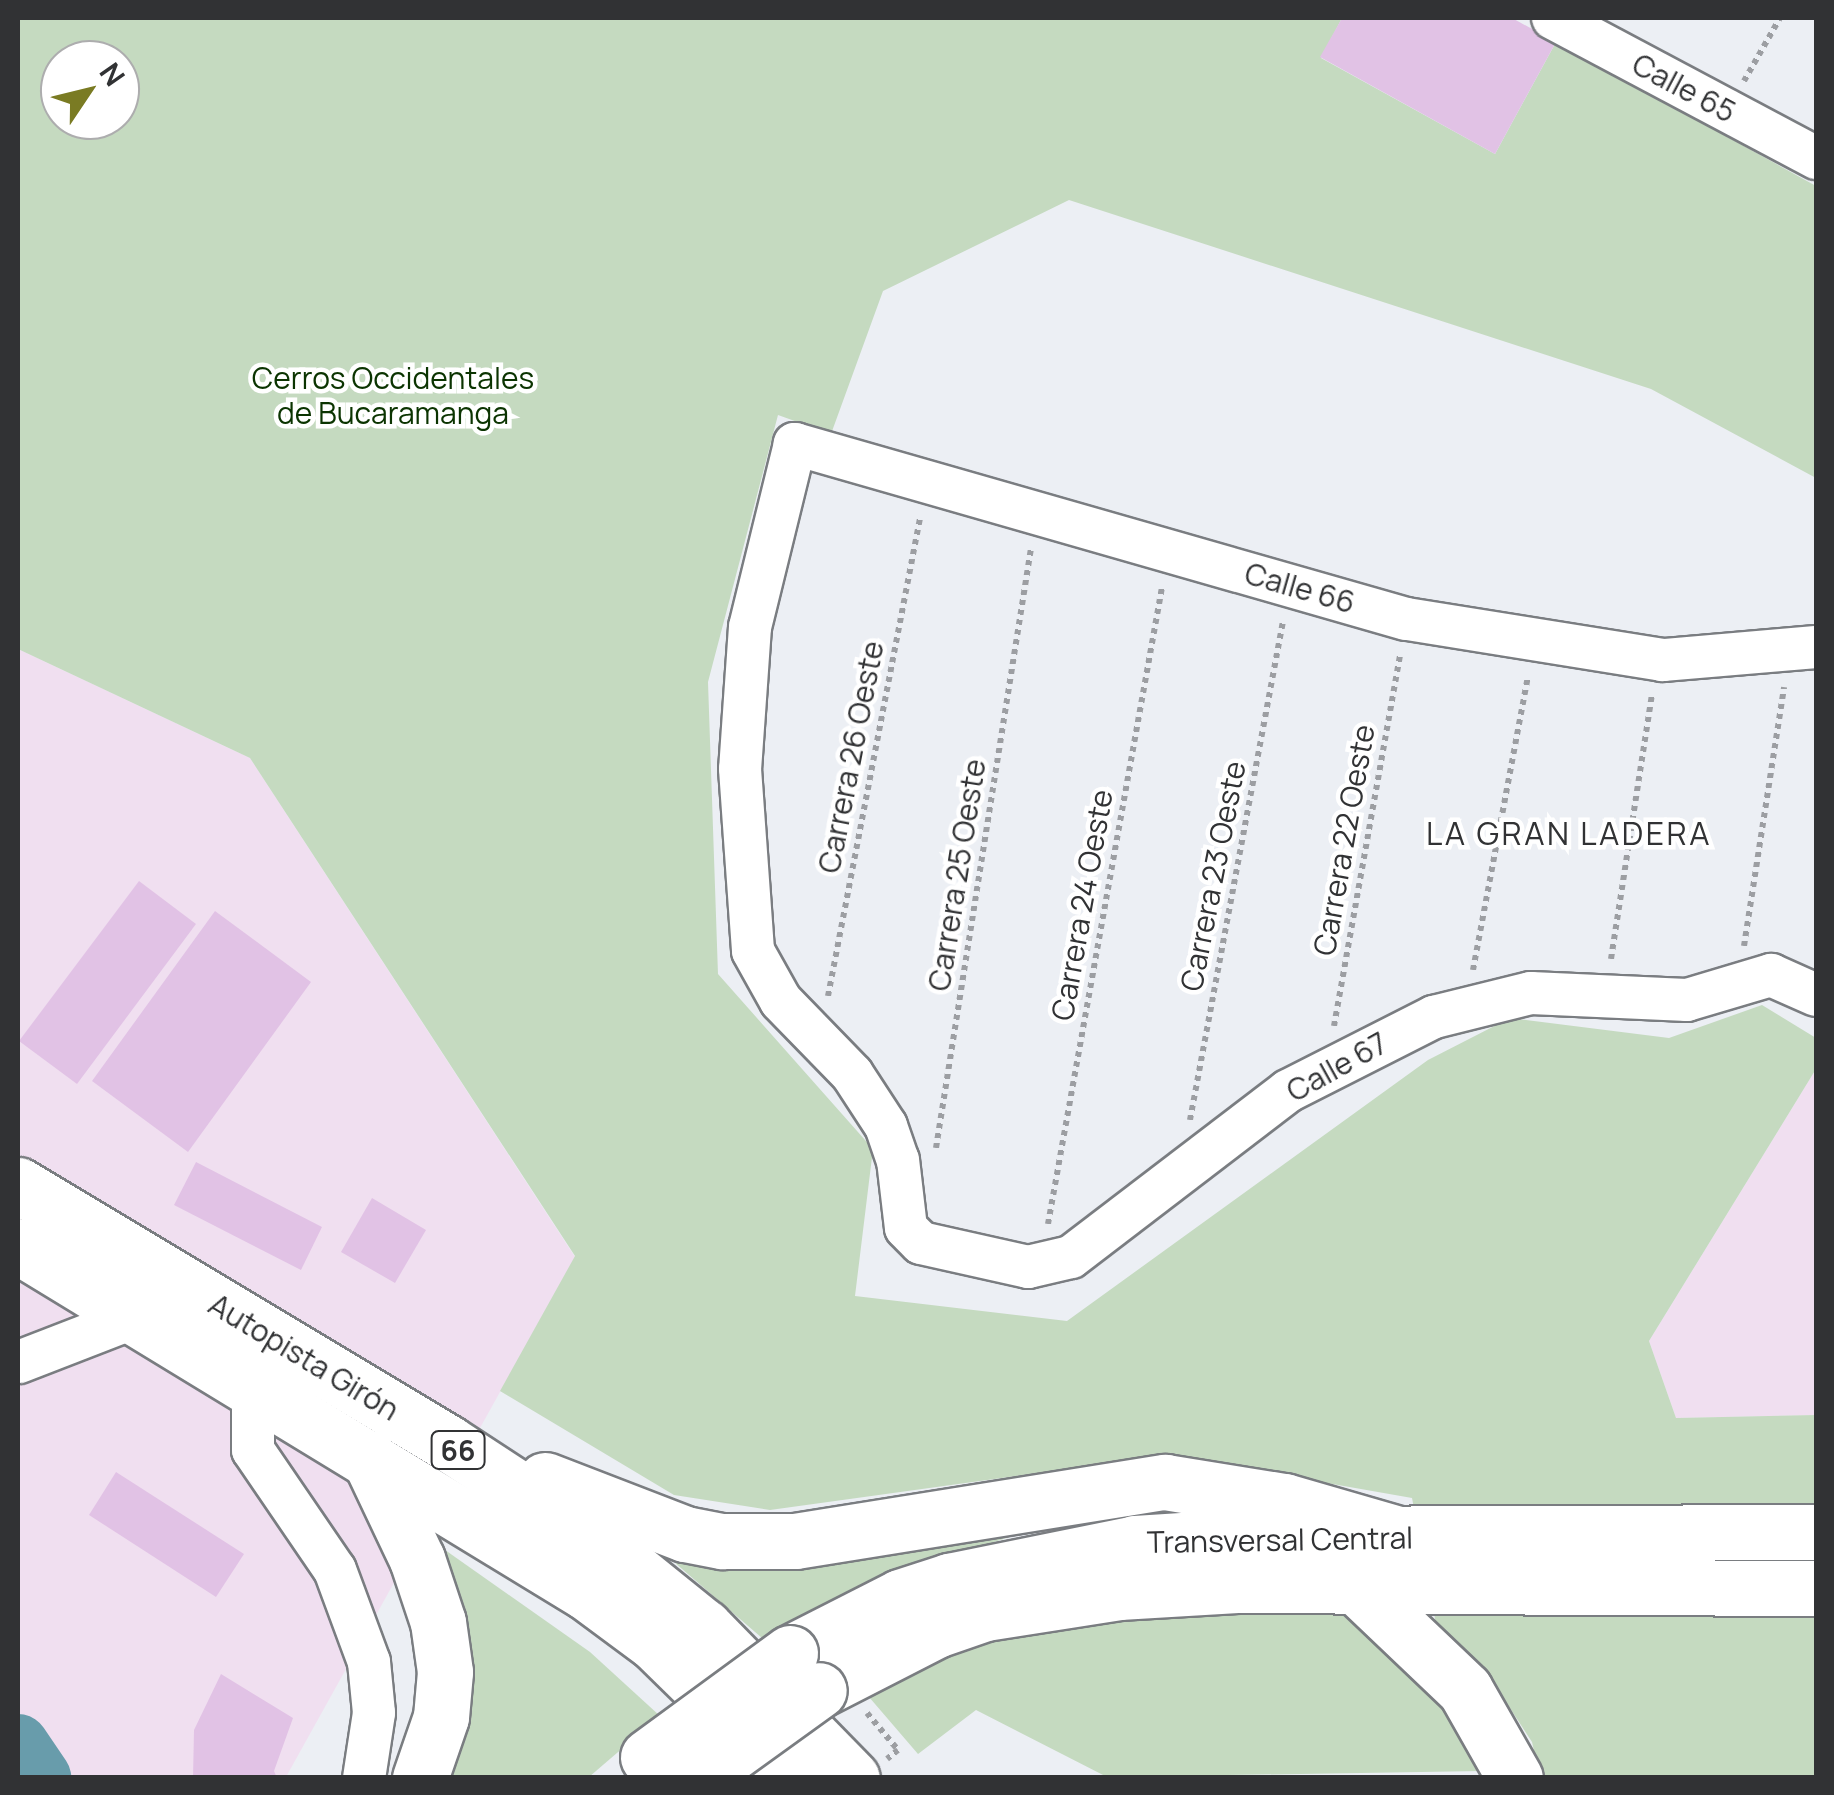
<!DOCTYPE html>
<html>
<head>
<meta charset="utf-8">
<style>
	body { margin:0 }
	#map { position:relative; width:1834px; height:1795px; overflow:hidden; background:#eceff4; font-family:Manrope,sans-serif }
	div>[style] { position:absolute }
	.industrial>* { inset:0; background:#f0dff0 }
	.green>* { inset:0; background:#c5dac0 }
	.river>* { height:62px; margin:-31px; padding:0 31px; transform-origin:31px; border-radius:31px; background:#689cab }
	.building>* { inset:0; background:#e1c2e5 }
	.path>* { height:6px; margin-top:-3px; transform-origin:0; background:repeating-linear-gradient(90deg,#9c9ea2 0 5px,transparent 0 10px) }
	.roads { filter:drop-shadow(2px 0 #7a7d81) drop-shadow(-2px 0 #7a7d81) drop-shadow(0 2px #7a7d81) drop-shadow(0 -2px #7a7d81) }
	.minor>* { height:42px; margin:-21px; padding:0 21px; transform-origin:21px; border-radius:21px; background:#fff }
	.major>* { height:55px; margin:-27.5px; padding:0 27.5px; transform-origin:27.5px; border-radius:27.5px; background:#fff }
	.highway>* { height:55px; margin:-27.5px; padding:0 27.5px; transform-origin:27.5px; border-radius:27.5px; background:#fff }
	.bridges { filter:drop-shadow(2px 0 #7a7d81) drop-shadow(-2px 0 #7a7d81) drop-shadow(0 2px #7a7d81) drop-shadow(0 -2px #7a7d81) }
	.major-bridge>* { height:55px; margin:-27.5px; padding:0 27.5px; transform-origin:27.5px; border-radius:27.5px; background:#fff }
	span { translate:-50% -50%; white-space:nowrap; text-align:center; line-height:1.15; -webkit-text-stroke:9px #fff; paint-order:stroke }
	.shield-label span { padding:2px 8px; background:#fff; border:2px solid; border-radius:8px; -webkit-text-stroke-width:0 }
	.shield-label { font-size:28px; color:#313234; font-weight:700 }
	.street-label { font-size:30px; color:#313234 }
	.park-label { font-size:30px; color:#0b3401 }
	.neighbourhood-label { font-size:32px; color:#313234; letter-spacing:2.5px }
	.frame { position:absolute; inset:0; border:20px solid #313234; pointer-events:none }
	.north { position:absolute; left:40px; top:40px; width:100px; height:100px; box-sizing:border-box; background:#fff; border:2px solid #adadae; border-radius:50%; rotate:55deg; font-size:28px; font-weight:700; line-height:40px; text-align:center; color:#313234 }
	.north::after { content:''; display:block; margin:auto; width:35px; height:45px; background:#7a7b23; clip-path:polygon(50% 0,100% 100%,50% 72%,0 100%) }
</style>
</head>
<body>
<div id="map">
	<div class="industrial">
		<i style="clip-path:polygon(18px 649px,250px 758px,575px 1257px,286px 1777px,18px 1778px)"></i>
		<i style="clip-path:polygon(1816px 1069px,1816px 1415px,1676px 1418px,1649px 1341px)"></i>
	</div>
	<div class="green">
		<i style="clip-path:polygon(evenodd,18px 18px,1342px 18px,1321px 58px,1495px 154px,1556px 42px,1816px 186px,1816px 478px,1651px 389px,1069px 200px,883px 291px,831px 434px,778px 415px,708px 682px,718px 974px,873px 1149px,855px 1296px,1067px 1321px,1428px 1060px,1510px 1018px,1669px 1038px,1762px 1005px,1816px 1038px,1816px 1069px,1649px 1341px,1676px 1418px,1816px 1415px,1816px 1777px,1540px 1777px,1532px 1742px,1491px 1679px,1436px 1624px,1412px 1498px,1167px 1455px,770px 1510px,674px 1495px,500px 1391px,575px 1256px,250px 758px,18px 649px,18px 18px,60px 60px,120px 60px,120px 120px,60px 120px,60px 60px)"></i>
		<i style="clip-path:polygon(1081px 1514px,914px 1568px,762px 1638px,674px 1562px,764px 1570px,832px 1565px)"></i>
		<i style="clip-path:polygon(438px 1545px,590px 1652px,660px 1716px,589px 1777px,442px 1777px)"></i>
		<i style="clip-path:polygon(1133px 1605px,1341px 1610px,1391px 1648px,1465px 1728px,1482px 1771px,1107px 1777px,976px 1710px,918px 1754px,869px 1697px,927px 1662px,982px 1642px)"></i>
	</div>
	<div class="river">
		<i style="left:18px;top:1745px;width:40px;rotate:56deg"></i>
	</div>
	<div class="building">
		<i style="clip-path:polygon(1342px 18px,1512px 18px,1556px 42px,1495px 154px,1320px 57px)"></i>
		<i style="clip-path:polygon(139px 881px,196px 924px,77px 1084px,19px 1041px)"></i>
		<i style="clip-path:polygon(215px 911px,311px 982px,188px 1152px,92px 1081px)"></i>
		<i style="clip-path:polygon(196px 1162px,322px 1227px,301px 1270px,174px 1205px)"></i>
		<i style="clip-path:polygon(372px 1198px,426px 1230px,395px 1283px,341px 1252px)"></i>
		<i style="clip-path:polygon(116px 1472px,244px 1554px,216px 1597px,89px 1515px)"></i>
		<i style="clip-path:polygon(221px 1674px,293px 1718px,274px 1771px,277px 1778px,193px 1778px,194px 1730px)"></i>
	</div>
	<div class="path">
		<i style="left:1744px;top:81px;width:73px;rotate:-60.3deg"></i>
		<i style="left:1744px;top:946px;width:262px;rotate:-81.2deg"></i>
		<i style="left:1611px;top:959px;width:267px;rotate:-81.2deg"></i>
		<i style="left:1473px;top:970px;width:298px;rotate:-79.4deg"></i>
		<i style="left:828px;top:996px;width:488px;rotate:-79.1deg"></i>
		<i style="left:1334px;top:1026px;width:377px;rotate:-79.9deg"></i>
		<i style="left:1190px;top:1120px;width:508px;rotate:-79.44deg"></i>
		<i style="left:936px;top:1148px;width:607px;rotate:-81deg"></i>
		<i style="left:1048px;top:1224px;width:647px;rotate:-79.85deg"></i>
		<i style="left:867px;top:1713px;width:48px;rotate:50deg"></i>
		<i style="left:898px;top:1750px;width:14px;rotate:141deg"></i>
	</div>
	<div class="roads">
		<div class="minor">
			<i style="left:1553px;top:18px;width:298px;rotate:28deg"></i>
			<i style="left:1816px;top:647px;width:154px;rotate:175.1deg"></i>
			<i style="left:1663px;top:660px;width:260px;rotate:-170.9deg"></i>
			<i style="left:1406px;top:619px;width:636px;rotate:-164.02deg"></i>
			<i style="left:795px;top:444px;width:188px;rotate:103.8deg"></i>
			<i style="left:750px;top:627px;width:142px;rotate:94deg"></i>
			<i style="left:740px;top:769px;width:182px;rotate:85.9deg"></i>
			<i style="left:753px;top:951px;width:57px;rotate:60.8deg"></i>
			<i style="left:781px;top:1001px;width:102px;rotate:45.8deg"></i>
			<i style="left:852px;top:1074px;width:62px;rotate:56.8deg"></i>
			<i style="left:886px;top:1126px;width:36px;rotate:71deg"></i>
			<i style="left:898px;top:1160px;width:68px;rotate:83.3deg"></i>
			<i style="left:906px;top:1228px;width:21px;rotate:45deg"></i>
			<i style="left:921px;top:1243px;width:110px;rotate:12.6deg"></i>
			<i style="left:1028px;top:1267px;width:44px;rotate:-13.1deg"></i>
			<i style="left:1071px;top:1257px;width:273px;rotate:-37.4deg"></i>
			<i style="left:1288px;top:1091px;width:164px;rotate:-26.9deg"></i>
			<i style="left:1434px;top:1017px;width:100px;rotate:-13.9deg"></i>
			<i style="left:1531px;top:993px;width:156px;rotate:2.6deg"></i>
			<i style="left:1687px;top:1000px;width:88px;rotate:-16.6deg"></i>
			<i style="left:1771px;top:975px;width:49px;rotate:24deg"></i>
			<i style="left:19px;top:1362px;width:124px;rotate:-21.2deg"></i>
			<i style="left:253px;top:1387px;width:63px;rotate:90deg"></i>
			<i style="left:253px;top:1450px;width:145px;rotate:55.7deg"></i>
			<i style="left:335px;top:1570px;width:98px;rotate:69.7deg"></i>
			<i style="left:369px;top:1662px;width:51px;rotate:84.4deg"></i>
			<i style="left:374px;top:1713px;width:66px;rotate:98.7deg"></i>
		</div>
		<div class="major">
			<i style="left:790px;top:1653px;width:123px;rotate:-27deg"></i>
			<i style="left:900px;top:1597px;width:52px;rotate:-18.1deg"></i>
			<i style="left:949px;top:1581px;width:190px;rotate:-11.5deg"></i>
			<i style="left:1135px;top:1543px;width:141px;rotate:-3.7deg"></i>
			<i style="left:1276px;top:1534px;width:540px;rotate:-0.21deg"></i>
			<i style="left:819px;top:1690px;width:131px;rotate:-27.1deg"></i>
			<i style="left:936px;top:1630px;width:52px;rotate:-19.1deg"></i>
			<i style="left:985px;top:1613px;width:136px;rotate:-8.9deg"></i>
			<i style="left:1119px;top:1592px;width:118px;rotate:-3.4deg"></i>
			<i style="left:1237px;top:1585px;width:579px;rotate:0.3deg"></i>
		</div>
		<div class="highway">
			<i style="left:18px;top:1185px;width:501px;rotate:30.96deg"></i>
			<i style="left:448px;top:1443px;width:177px;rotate:33.2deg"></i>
			<i style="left:596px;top:1540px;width:139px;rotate:38.9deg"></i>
			<i style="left:704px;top:1627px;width:211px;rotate:45.6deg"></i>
			<i style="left:18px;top:1246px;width:665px;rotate:31.35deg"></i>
			<i style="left:586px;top:1592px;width:86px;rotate:36.5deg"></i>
			<i style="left:655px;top:1643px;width:193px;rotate:44.4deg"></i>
			<i style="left:369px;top:1458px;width:112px;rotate:64.6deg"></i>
			<i style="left:417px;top:1559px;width:66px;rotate:71.6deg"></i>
			<i style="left:438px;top:1622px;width:50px;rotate:82deg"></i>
			<i style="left:445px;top:1672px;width:45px;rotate:95.1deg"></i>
			<i style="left:441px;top:1717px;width:65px;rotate:109deg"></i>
			<i style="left:545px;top:1480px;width:150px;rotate:21.1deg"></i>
			<i style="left:685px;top:1534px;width:38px;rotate:11deg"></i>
			<i style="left:722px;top:1541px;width:73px"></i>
			<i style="left:795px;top:1541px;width:375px;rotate:-9.1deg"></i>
			<i style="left:1165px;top:1482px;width:121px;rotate:9.1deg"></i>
			<i style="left:1284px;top:1501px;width:126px;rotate:16.1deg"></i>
			<i style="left:1357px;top:1587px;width:149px;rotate:43.6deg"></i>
			<i style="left:1465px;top:1690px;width:101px;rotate:60.4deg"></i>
		</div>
	</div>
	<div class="bridges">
		<div class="major-bridge">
			<i style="left:648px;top:1757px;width:176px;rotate:-36.2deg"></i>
			<i style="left:697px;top:1778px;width:150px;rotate:-35.8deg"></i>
		</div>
	</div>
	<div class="shield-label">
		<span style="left:458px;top:1450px">66</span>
	</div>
	<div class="street-label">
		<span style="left:1684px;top:88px;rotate:28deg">Calle 65</span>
		<span style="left:1300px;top:588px;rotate:16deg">Calle 66</span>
		<span style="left:851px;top:757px;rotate:-79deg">Carrera 26 Oeste</span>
		<span style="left:1344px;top:840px;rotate:-80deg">Carrera 22 Oeste</span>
		<span style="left:957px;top:875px;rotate:-81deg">Carrera 25 Oeste</span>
		<span style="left:1213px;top:876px;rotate:-79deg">Carrera 23 Oeste</span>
		<span style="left:1082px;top:905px;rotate:-80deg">Carrera 24 Oeste</span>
		<span style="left:1337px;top:1067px;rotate:-29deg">Calle 67</span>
		<span style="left:304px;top:1357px;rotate:31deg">Autopista Girón</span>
		<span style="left:1280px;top:1540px;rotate:-1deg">Transversal Central</span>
	</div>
	<div class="park-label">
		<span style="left:393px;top:395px">Cerros Occidentales<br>de Bucaramanga</span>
	</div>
	<div class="neighbourhood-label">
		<span style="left:1569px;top:833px">LA GRAN LADERA</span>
	</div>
	<div class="frame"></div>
	<div class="north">N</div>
</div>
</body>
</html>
